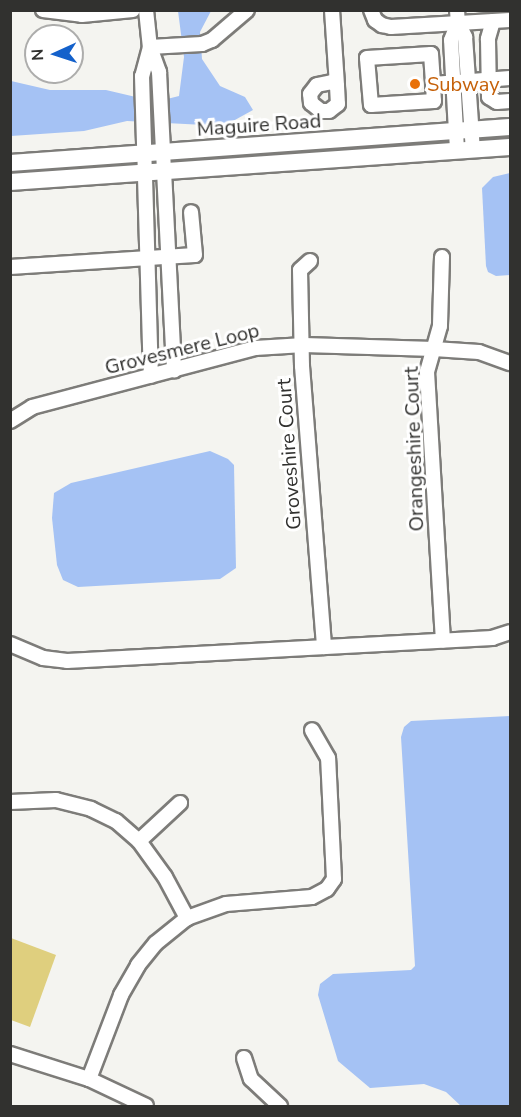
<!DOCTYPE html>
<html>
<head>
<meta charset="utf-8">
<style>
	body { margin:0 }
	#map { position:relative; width:521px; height:1117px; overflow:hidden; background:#f4f4f0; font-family:"Nunito Sans",sans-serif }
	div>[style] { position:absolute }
	.green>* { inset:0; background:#dfcf7e }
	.water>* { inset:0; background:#a5c2f4 }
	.roads { filter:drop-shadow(2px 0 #7d7c79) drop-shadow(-2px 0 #7d7c79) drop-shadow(0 2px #7d7c79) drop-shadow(0 -2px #7d7c79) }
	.minor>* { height:14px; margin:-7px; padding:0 7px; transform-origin:7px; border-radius:7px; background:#fff }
	.major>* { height:16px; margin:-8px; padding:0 8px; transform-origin:8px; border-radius:8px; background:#fff }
	.dots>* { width:16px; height:16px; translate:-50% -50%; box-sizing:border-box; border:3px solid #fff; border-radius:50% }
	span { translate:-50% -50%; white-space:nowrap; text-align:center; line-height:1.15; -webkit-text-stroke:6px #fff; paint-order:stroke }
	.food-label { font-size:20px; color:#c56008 }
	.left { translate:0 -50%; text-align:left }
	.street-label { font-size:20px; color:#31312f }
	.frame { position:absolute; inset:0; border:12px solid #31312f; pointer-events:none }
	.north { position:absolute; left:24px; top:24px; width:60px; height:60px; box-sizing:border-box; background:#fff; border:2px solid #adadac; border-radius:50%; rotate:267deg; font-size:16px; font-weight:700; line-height:24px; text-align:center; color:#31312f }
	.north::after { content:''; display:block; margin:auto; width:21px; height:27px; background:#1461cb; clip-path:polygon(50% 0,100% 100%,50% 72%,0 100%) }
</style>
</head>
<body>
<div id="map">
	<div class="green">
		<i style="clip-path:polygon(11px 938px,56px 955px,30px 1027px,11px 1020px)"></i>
	</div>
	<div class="water">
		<i style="clip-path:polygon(178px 11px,211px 11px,200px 32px,202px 59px,220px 86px,245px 97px,253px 110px,224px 126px,127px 121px,84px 131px,11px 136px,11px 81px,50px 90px,106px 90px,140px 98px,167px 99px,179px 96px,184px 57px)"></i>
		<i style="clip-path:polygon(510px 173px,510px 275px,496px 276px,488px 272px,486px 266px,482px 188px,493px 177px)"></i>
		<i style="clip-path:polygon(210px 451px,228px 459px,234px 465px,236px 568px,220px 579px,78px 587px,63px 580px,57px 565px,52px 518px,54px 493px,71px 483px)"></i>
		<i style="clip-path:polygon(510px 716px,510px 1106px,461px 1106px,446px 1092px,424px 1084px,370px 1088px,338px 1061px,318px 995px,320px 984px,333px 974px,411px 970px,415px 966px,401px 737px,404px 727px,411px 721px)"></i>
	</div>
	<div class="roads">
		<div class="minor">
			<i style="left:43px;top:10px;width:39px;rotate:7deg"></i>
			<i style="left:82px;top:15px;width:51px;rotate:-5.6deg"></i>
			<i style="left:146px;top:10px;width:37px;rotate:84deg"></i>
			<i style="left:150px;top:47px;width:27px;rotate:70deg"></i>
			<i style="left:159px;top:72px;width:299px;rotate:87.1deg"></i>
			<i style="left:332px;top:10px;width:76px;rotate:86.2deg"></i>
			<i style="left:337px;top:86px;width:18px;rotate:87deg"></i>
			<i style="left:338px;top:104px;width:11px;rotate:142deg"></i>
			<i style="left:329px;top:111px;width:8px;rotate:180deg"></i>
			<i style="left:321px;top:111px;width:13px;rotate:-141deg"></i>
			<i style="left:311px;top:103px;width:9px;rotate:-96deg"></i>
			<i style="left:310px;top:94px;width:11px;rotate:-52deg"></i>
			<i style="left:317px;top:85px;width:15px;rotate:-11deg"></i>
			<i style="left:332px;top:82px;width:6px;rotate:39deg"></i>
			<i style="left:371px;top:10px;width:11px;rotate:68deg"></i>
			<i style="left:375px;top:20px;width:9px;rotate:36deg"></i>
			<i style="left:382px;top:25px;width:9px;rotate:13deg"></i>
			<i style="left:391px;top:27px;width:119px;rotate:-3.4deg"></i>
			<i style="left:457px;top:10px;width:13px;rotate:86deg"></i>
			<i style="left:458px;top:23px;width:16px;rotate:63deg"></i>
			<i style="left:465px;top:37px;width:113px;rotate:86deg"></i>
			<i style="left:493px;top:21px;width:19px;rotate:106deg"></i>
			<i style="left:488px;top:39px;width:58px;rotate:89deg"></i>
			<i style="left:489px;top:97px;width:9px;rotate:32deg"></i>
			<i style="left:497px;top:102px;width:13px;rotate:-4deg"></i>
			<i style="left:150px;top:47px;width:30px;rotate:105deg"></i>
			<i style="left:142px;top:76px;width:300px;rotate:88.3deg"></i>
			<i style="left:150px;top:47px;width:52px;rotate:-3.3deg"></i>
			<i style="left:202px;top:44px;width:11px;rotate:-22deg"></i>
			<i style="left:212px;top:40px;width:46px;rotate:-40.6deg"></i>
			<i style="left:433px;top:84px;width:17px;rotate:87deg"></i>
			<i style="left:434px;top:101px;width:63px;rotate:176.4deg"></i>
			<i style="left:371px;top:105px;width:47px;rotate:-94.9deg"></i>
			<i style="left:367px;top:58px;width:64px;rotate:-3.6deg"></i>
			<i style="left:431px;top:54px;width:30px;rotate:86deg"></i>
			<i style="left:433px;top:84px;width:77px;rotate:-4.5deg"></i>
			<i style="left:457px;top:150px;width:110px;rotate:-93.1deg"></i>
			<i style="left:451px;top:40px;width:18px;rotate:-68deg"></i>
			<i style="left:442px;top:257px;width:69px;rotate:91.7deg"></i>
			<i style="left:440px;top:326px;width:48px;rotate:105.8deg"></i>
			<i style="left:427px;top:372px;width:269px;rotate:86.6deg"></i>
			<i style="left:310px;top:261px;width:13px;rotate:138deg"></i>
			<i style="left:300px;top:270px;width:96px;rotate:88.8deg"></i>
			<i style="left:302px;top:366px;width:282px;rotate:85.5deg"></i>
			<i style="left:10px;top:267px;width:185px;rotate:-3.7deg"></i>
			<i style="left:195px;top:255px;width:43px;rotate:-95.3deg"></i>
			<i style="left:10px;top:421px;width:26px;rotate:-32deg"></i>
			<i style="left:32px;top:407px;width:231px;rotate:-14.8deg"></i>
			<i style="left:255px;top:348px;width:49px;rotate:-3.5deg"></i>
			<i style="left:304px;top:345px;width:130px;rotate:1.8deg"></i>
			<i style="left:434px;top:349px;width:45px;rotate:3.8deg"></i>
			<i style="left:479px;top:352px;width:33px;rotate:20deg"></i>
			<i style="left:10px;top:644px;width:36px;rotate:23deg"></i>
			<i style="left:43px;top:658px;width:24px;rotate:7deg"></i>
			<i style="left:67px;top:661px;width:426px;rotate:-3.1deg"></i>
			<i style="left:492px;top:638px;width:19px;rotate:-18deg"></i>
			<i style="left:10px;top:802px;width:46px;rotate:-2.5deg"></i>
			<i style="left:56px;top:800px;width:36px;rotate:14deg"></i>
			<i style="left:91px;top:809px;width:28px;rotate:26deg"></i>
			<i style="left:116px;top:821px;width:30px;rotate:41deg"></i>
			<i style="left:139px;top:841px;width:44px;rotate:54.2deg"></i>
			<i style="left:165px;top:877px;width:47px;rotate:61.8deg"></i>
			<i style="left:139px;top:841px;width:56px;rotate:-42.8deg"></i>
			<i style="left:10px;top:1054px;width:83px;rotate:17.6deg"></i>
			<i style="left:89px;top:1079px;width:63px;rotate:25.3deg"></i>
			<i style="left:244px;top:1058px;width:22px;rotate:72deg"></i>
			<i style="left:251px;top:1079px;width:40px;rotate:43deg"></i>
			<i style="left:89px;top:1079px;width:90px;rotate:-69.1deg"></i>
			<i style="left:121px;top:995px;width:34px;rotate:-60deg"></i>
			<i style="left:138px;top:965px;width:28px;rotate:-51deg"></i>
			<i style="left:156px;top:943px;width:40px;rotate:-39deg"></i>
			<i style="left:187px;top:918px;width:41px;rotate:-19.7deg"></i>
			<i style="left:226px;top:904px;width:86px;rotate:-4.7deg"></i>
			<i style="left:312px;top:897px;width:17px;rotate:-28deg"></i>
			<i style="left:327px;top:889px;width:12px;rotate:-55deg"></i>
			<i style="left:334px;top:879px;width:121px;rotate:-92.8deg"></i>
			<i style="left:328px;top:758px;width:32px;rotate:-120deg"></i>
		</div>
		<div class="major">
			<i style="left:10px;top:163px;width:501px;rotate:-4.12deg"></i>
			<i style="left:10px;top:182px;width:501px;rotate:-4deg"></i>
		</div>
	</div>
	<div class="dots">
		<i style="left:415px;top:84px;background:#e8710a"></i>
	</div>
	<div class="food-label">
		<span class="left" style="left:427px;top:84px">Subway</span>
	</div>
	<div class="street-label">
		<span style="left:259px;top:125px;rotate:-4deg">Maguire Road</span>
		<span style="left:182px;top:349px;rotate:-14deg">Grovesmere Loop</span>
		<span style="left:414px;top:449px;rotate:-92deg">Orangeshire Court</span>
		<span style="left:289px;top:454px;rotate:-94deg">Groveshire Court</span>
	</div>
	<div class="frame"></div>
	<div class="north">N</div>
</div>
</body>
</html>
